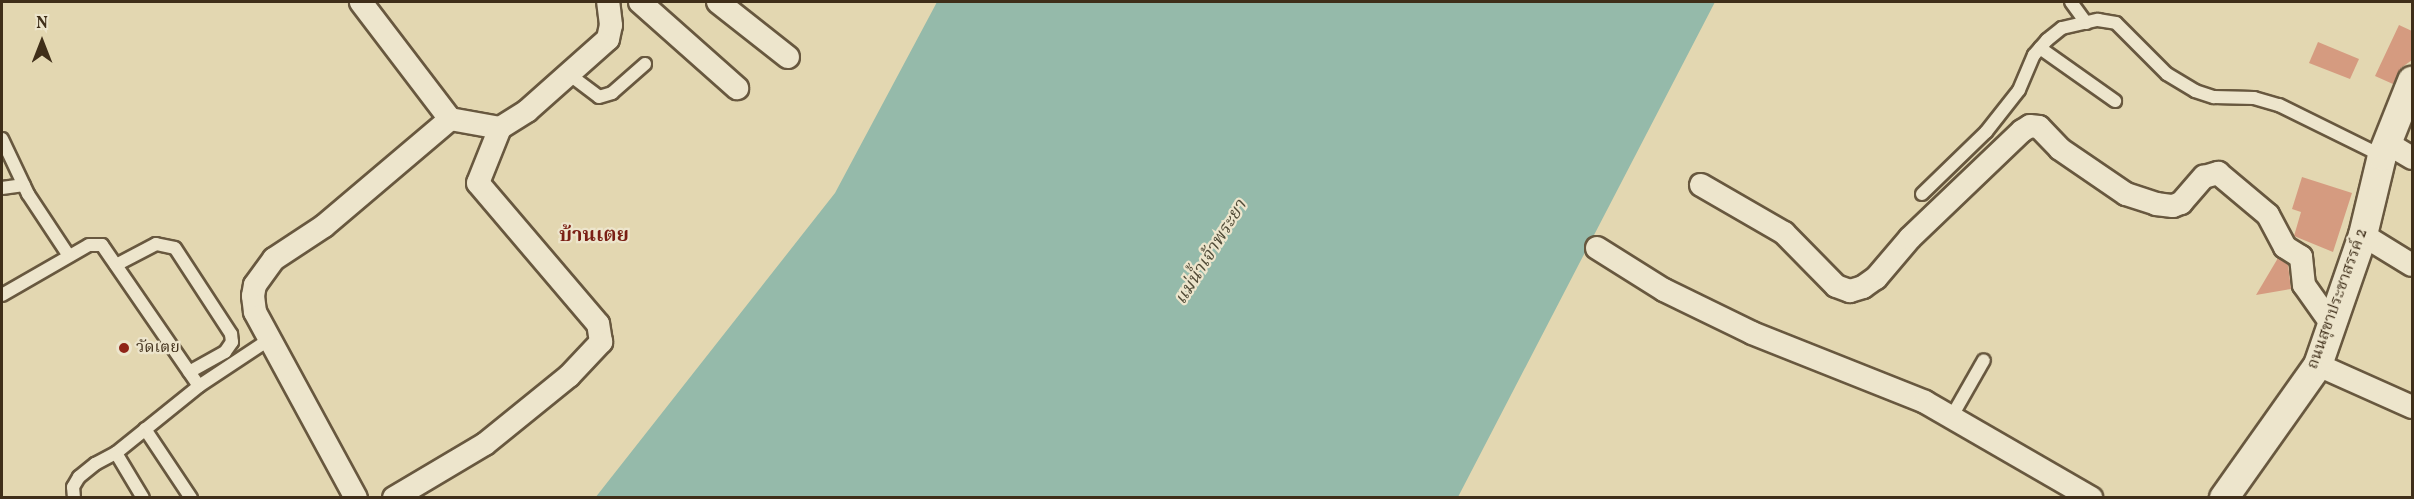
<!DOCTYPE html>
<html>
<head>
<meta charset="utf-8">
<style>
	body { margin:0 }
	#map { position:relative; width:2414px; height:499px; overflow:hidden; background:#e3d7b1; font-family:Vollkorn,"Noto Serif Thai",serif }
	div>[style] { position:absolute }
	.water>* { inset:0; background:#95baaa }
	.building>* { inset:0; background:#d59b80 }
	.roads { filter:drop-shadow(2px 0 #68583f) drop-shadow(-2px 0 #68583f) drop-shadow(0 2px #68583f) drop-shadow(0 -2px #68583f) }
	.service>* { height:12px; margin:-6px; padding:0 6px; transform-origin:6px; border-radius:6px; background:#ede5cc }
	.minor>* { height:22px; margin:-11px; padding:0 11px; transform-origin:11px; border-radius:11px; background:#ede5cc }
	.tertiary>* { height:28px; margin:-14px; padding:0 14px; transform-origin:14px; border-radius:14px; background:#ede5cc }
	.dots>* { width:16px; height:16px; translate:-50% -50%; box-sizing:border-box; border:3px solid #ede5cc; border-radius:50% }
	span { translate:-50% -50%; white-space:nowrap; text-align:center; line-height:1.15; -webkit-text-stroke:4.5px #ede5cc; paint-order:stroke }
	.street-label { font-size:16px; color:#3f2e19 }
	.poi-label { font-size:16px; color:#3f2e19 }
	.left { translate:0 -50%; text-align:left }
	.water-label { font-size:18px; color:#504a36; font-style:italic }
	.quarter-label { font-size:20px; color:#7a1f14; font-weight:700 }
	.frame { position:absolute; inset:0; border:3px solid #3f2e19; pointer-events:none }
	.north { position:absolute; left:12px; top:12px; width:60px; height:60px; -webkit-text-stroke:4px #ede5cc; paint-order:stroke; rotate:0deg; font-size:16px; font-weight:700; line-height:24px; text-align:center; color:#3f2e19 }
	.north::after { content:''; display:block; margin:auto; width:21px; height:27px; background:#3f2e19; clip-path:polygon(50% 0,100% 100%,50% 72%,0 100%) }
</style>
</head>
<body>
<div id="map">
	<div class="water">
		<i style="clip-path:polygon(937px 2px,1715px 2px,1458px 497px,595px 498px,835px 193px)"></i>
	</div>
	<div class="building">
		<i style="clip-path:polygon(2399px 25px,2412px 31px,2412px 60px,2401px 68px,2393px 84px,2375px 76px)"></i>
		<i style="clip-path:polygon(2318px 42px,2359px 59px,2350px 79px,2309px 63px)"></i>
		<i style="clip-path:polygon(2302px 177px,2352px 193px,2333px 252px,2294px 236px,2301px 212px,2292px 209px)"></i>
		<i style="clip-path:polygon(2278px 258px,2288px 265px,2291px 289px,2256px 295px)"></i>
	</div>
	<div class="roads">
		<div class="service">
			<i style="left:2071px;top:2px;width:26px;rotate:54deg"></i>
			<i style="left:2040px;top:48px;width:92px;rotate:35.2deg"></i>
			<i style="left:570px;top:75px;width:36px;rotate:37deg"></i>
			<i style="left:599px;top:97px;width:14px;rotate:-17deg"></i>
			<i style="left:612px;top:93px;width:44px;rotate:-41.3deg"></i>
			<i style="left:2px;top:139px;width:61px;rotate:64.7deg"></i>
			<i style="left:28px;top:194px;width:74px;rotate:56.5deg"></i>
			<i style="left:2px;top:188px;width:22px;rotate:-8deg"></i>
			<i style="left:1922px;top:194px;width:89px;rotate:-44.1deg"></i>
			<i style="left:1986px;top:132px;width:53px;rotate:-51.8deg"></i>
			<i style="left:2019px;top:90px;width:38px;rotate:-67deg"></i>
			<i style="left:2034px;top:55px;width:20px;rotate:-49deg"></i>
			<i style="left:2047px;top:40px;width:19px;rotate:-39deg"></i>
			<i style="left:2062px;top:28px;width:37px;rotate:-13deg"></i>
			<i style="left:2098px;top:20px;width:18px;rotate:9deg"></i>
			<i style="left:2116px;top:23px;width:72px;rotate:45deg"></i>
			<i style="left:2167px;top:74px;width:33px;rotate:31deg"></i>
			<i style="left:2195px;top:91px;width:20px;rotate:18deg"></i>
			<i style="left:2214px;top:97px;width:40px;rotate:1.4deg"></i>
			<i style="left:2254px;top:98px;width:26px;rotate:16deg"></i>
			<i style="left:2279px;top:105px;width:115px;rotate:26.3deg"></i>
			<i style="left:116px;top:265px;width:45px;rotate:-27.7deg"></i>
			<i style="left:156px;top:244px;width:19px;rotate:12deg"></i>
			<i style="left:175px;top:248px;width:103px;rotate:56.9deg"></i>
			<i style="left:231px;top:334px;width:8px;rotate:83deg"></i>
			<i style="left:232px;top:342px;width:12px;rotate:125deg"></i>
			<i style="left:225px;top:352px;width:41px;rotate:150.9deg"></i>
			<i style="left:2px;top:295px;width:100px;rotate:-29.9deg"></i>
			<i style="left:89px;top:245px;width:13px"></i>
			<i style="left:102px;top:245px;width:171px;rotate:55.5deg"></i>
			<i style="left:1952px;top:416px;width:64px;rotate:-60.3deg"></i>
			<i style="left:145px;top:429px;width:83px;rotate:56.3deg"></i>
			<i style="left:116px;top:453px;width:52px;rotate:59deg"></i>
			<i style="left:74px;top:498px;width:11px;rotate:-95deg"></i>
			<i style="left:73px;top:487px;width:12px;rotate:-59deg"></i>
			<i style="left:79px;top:477px;width:21px;rotate:-39deg"></i>
			<i style="left:95px;top:464px;width:24px;rotate:-28deg"></i>
			<i style="left:116px;top:453px;width:107px;rotate:-38.9deg"></i>
			<i style="left:199px;top:386px;width:85px;rotate:-33.5deg"></i>
		</div>
		<div class="minor">
			<i style="left:640px;top:2px;width:130px;rotate:41.6deg"></i>
			<i style="left:718px;top:2px;width:89px;rotate:38.2deg"></i>
			<i style="left:450px;top:119px;width:51px;rotate:10.2deg"></i>
			<i style="left:500px;top:128px;width:32px;rotate:-32deg"></i>
			<i style="left:527px;top:111px;width:108px;rotate:-41.6deg"></i>
			<i style="left:608px;top:39px;width:14px;rotate:-78deg"></i>
			<i style="left:611px;top:25px;width:23px;rotate:-97deg"></i>
			<i style="left:2387px;top:143px;width:29px;rotate:31deg"></i>
			<i style="left:1701px;top:185px;width:96px;rotate:30deg"></i>
			<i style="left:1784px;top:233px;width:74px;rotate:45.5deg"></i>
			<i style="left:1836px;top:286px;width:15px;rotate:20deg"></i>
			<i style="left:1850px;top:291px;width:14px;rotate:-17deg"></i>
			<i style="left:1863px;top:287px;width:16px;rotate:-35deg"></i>
			<i style="left:1876px;top:278px;width:52px;rotate:-49.6deg"></i>
			<i style="left:1910px;top:238px;width:155px;rotate:-43.7deg"></i>
			<i style="left:2022px;top:131px;width:9px;rotate:-32deg"></i>
			<i style="left:2030px;top:126px;width:9px;rotate:6deg"></i>
			<i style="left:2039px;top:127px;width:30px;rotate:46deg"></i>
			<i style="left:2060px;top:149px;width:80px;rotate:34.3deg"></i>
			<i style="left:2126px;top:194px;width:32px;rotate:18deg"></i>
			<i style="left:2156px;top:204px;width:17px;rotate:7deg"></i>
			<i style="left:2173px;top:206px;width:9px;rotate:-21deg"></i>
			<i style="left:2181px;top:203px;width:35px;rotate:-49deg"></i>
			<i style="left:2204px;top:177px;width:15px;rotate:-16deg"></i>
			<i style="left:2218px;top:173px;width:65px;rotate:40deg"></i>
			<i style="left:2268px;top:215px;width:36px;rotate:62deg"></i>
			<i style="left:2285px;top:247px;width:19px;rotate:32deg"></i>
			<i style="left:2301px;top:257px;width:28px;rotate:84deg"></i>
			<i style="left:2304px;top:285px;width:47px;rotate:54.6deg"></i>
			<i style="left:2363px;top:235px;width:57px;rotate:31.5deg"></i>
			<i style="left:1597px;top:248px;width:79px;rotate:32.1deg"></i>
			<i style="left:1664px;top:290px;width:98px;rotate:26deg"></i>
			<i style="left:1752px;top:333px;width:186px;rotate:21.7deg"></i>
			<i style="left:1925px;top:402px;width:192px;rotate:30deg"></i>
			<i style="left:2318px;top:365px;width:103px;rotate:24.1deg"></i>
			<i style="left:356px;top:498px;width:212px;rotate:-118.5deg"></i>
			<i style="left:255px;top:312px;width:16px;rotate:-97deg"></i>
			<i style="left:253px;top:296px;width:11px;rotate:-80deg"></i>
			<i style="left:255px;top:285px;width:32px;rotate:-54deg"></i>
			<i style="left:274px;top:259px;width:60px;rotate:-33.4deg"></i>
			<i style="left:324px;top:226px;width:165px;rotate:-40.3deg"></i>
			<i style="left:450px;top:119px;width:147px;rotate:-127.3deg"></i>
			<i style="left:394px;top:498px;width:106px;rotate:-30.7deg"></i>
			<i style="left:485px;top:444px;width:108px;rotate:-39deg"></i>
			<i style="left:569px;top:376px;width:47px;rotate:-46.7deg"></i>
			<i style="left:601px;top:342px;width:18px;rotate:-99deg"></i>
			<i style="left:598px;top:324px;width:185px;rotate:-130.4deg"></i>
			<i style="left:478px;top:183px;width:59px;rotate:-68.2deg"></i>
		</div>
		<div class="tertiary">
			<i style="left:2224px;top:498px;width:163px;rotate:-54.7deg"></i>
			<i style="left:2318px;top:365px;width:138px;rotate:-70.9deg"></i>
			<i style="left:2363px;top:235px;width:81px;rotate:-76.5deg"></i>
			<i style="left:2382px;top:156px;width:81px;rotate:-68.2deg"></i>
		</div>
	</div>
	<div class="dots">
		<i style="left:124px;top:348px;background:#8f2418"></i>
	</div>
	<div class="street-label">
		<span style="left:2338px;top:299px;rotate:-70deg">ถนนสุขาประชาสรรค์ 2</span>
	</div>
	<div class="poi-label">
		<span class="left" style="left:136px;top:348px">วัดเตย</span>
	</div>
	<div class="water-label">
		<span style="left:1212px;top:253px;rotate:-58deg">แม่น้ำเจ้าพระยา</span>
	</div>
	<div class="quarter-label">
		<span style="left:594px;top:236px">บ้านเตย</span>
	</div>
	<div class="frame"></div>
	<div class="north">N</div>
</div>
</body>
</html>
